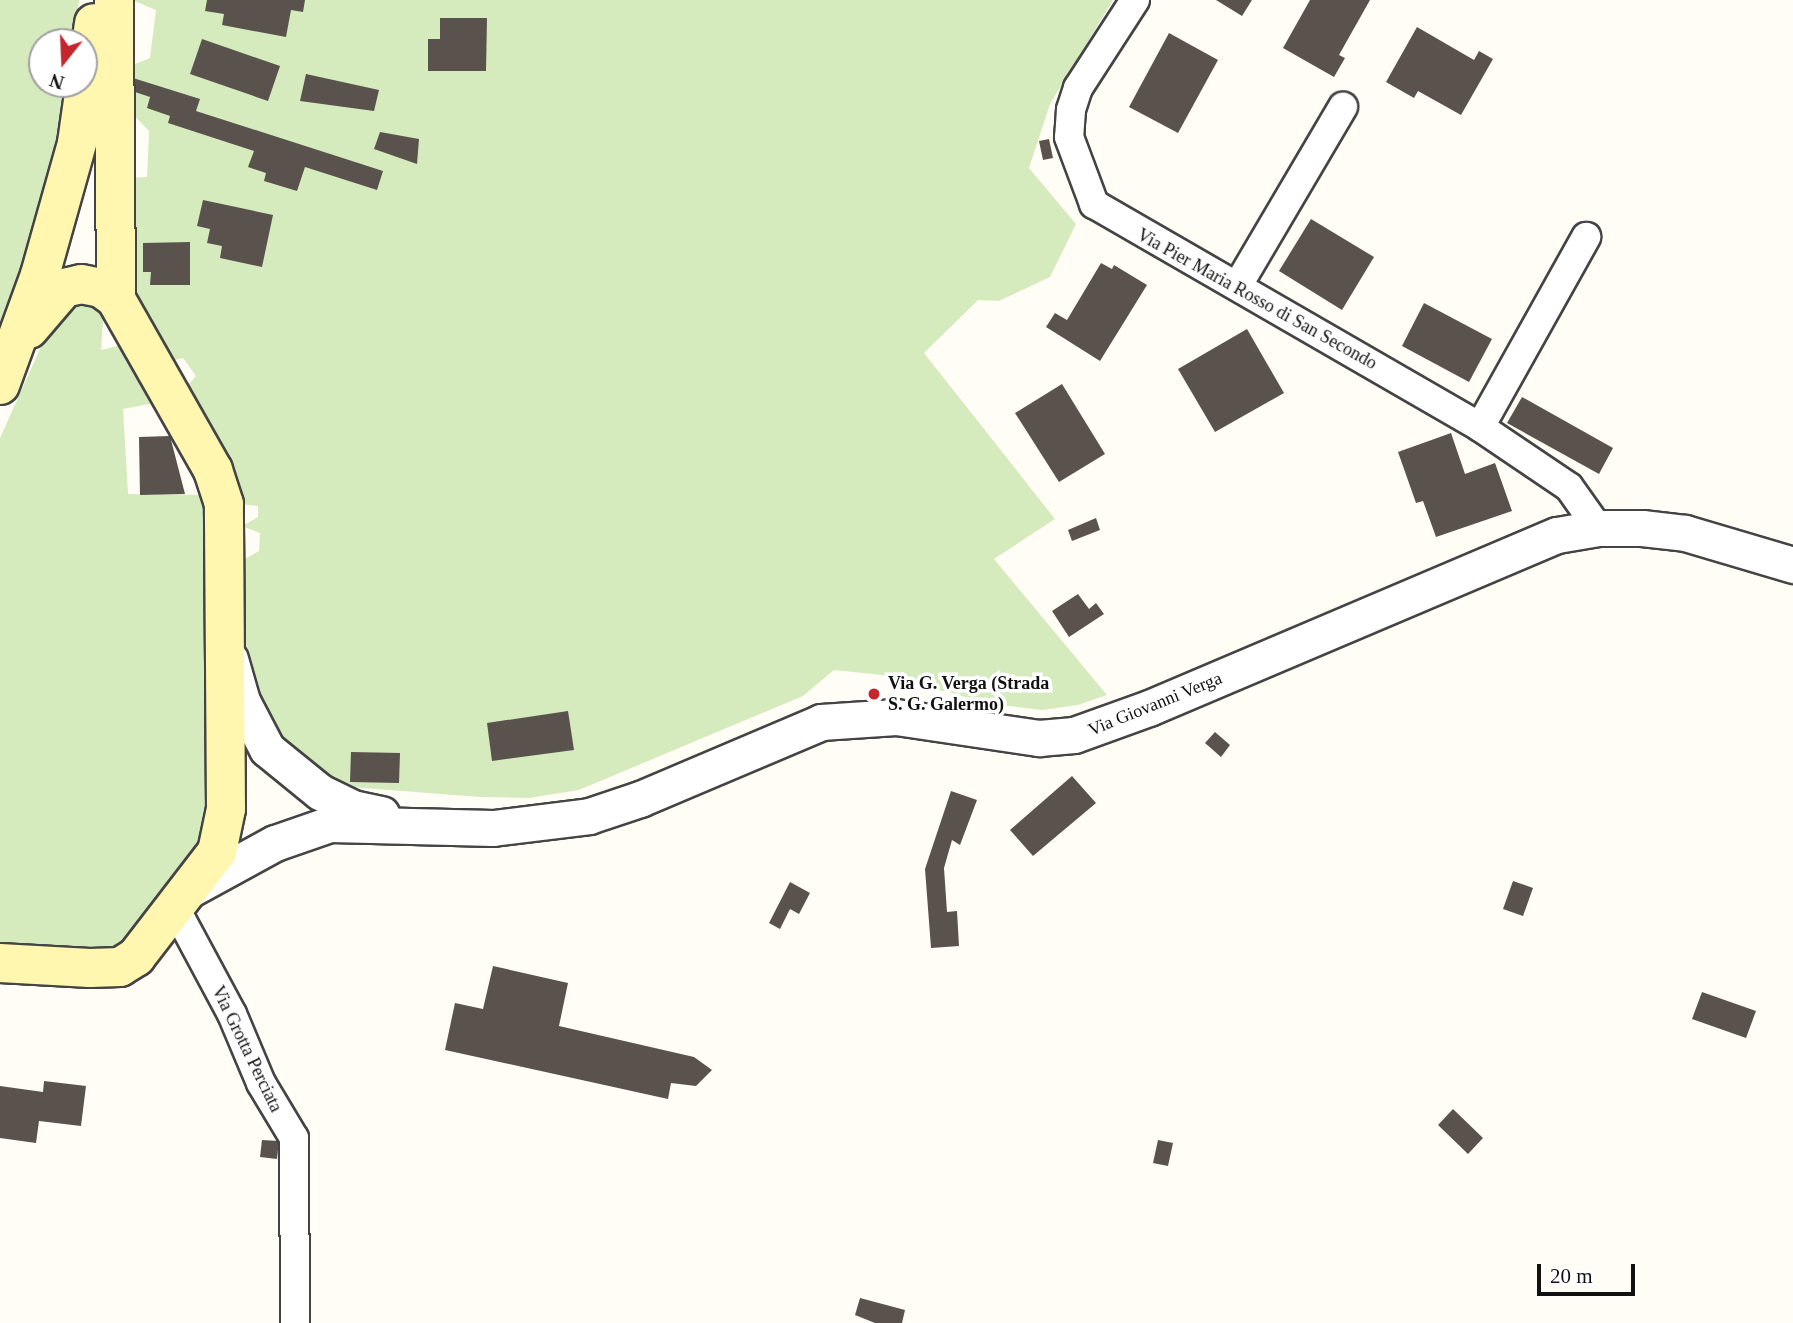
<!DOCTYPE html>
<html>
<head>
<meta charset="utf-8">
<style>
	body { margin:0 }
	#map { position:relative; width:1793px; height:1323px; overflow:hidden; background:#fffdf5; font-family:Georgia,serif }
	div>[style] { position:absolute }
	.green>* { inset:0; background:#d5ebbd }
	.building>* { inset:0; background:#5a524d }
	.roads { filter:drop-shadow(2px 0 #444) drop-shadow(-2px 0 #444) drop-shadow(0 2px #444) drop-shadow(0 -2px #444) }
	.minor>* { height:28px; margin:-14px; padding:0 14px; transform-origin:14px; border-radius:14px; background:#fff }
	.tertiary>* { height:35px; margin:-17.5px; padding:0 17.5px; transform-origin:17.5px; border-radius:17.5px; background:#fff }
	.secondary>* { height:38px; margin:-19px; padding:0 19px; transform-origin:19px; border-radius:19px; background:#fff6b0 }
	.dots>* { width:19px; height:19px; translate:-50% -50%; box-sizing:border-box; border:4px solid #fff; border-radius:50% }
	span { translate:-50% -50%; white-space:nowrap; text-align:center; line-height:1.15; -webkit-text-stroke:7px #fff; paint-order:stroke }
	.street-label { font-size:18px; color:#111 }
	.poi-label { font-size:18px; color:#111; font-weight:700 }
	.left { translate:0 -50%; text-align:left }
	.north { position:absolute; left:28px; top:28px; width:70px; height:70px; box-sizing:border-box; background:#fff; border:2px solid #a0a0a0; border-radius:50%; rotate:198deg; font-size:19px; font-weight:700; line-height:28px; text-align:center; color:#111 }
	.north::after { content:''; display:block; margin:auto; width:24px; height:32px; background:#c4262e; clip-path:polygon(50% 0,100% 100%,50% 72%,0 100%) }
	.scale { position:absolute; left:1537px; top:1264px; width:98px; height:32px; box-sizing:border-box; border:4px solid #111; border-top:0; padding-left:9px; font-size:21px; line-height:24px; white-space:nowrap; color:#111; -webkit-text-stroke:5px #fff; paint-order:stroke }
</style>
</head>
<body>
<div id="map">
	<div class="green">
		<i style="clip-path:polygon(0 0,79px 0,75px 42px,42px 42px,42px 84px,68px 84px,35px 233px,0 333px)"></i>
		<i style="clip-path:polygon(132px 0,1113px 0,1050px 104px,1029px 168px,1076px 224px,1050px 277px,999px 301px,978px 300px,924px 353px,1055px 519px,994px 559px,1107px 695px,1078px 705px,1042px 710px,992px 704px,882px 675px,834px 670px,803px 696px,579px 790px,529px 798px,480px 797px,350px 787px,320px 776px,269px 731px,244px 665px,241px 561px,259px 551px,260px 533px,242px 526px,258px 517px,258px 506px,239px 504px,227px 459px,189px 384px,196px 376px,183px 358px,171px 361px,131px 299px,127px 178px,147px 177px,149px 131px,125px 106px,128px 67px,150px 58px,156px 10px)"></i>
		<i style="clip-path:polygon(87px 303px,104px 307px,101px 350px,125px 344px,159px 402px,123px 409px,128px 494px,204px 495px,210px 521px,212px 827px,126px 940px,115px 949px,95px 952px,0 946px,0 438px,49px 329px,73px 305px)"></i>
	</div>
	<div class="building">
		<i style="clip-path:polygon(207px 0,305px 0,303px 12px,291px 10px,286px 37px,222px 25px,224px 14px,205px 11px)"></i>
		<i style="clip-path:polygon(1216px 0,1252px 0,1242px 16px)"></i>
		<i style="clip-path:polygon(1310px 0,1370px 0,1339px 55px,1345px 58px,1334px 77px,1283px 48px)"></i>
		<i style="clip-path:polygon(440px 18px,487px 18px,486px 71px,428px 71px,428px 39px,440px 39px)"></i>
		<i style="clip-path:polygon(1417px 27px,1474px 60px,1479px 51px,1493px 59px,1461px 115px,1418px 91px,1414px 98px,1386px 82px)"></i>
		<i style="clip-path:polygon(1169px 33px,1218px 60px,1178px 133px,1129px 107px)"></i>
		<i style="clip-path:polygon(202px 39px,280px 66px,268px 101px,190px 74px)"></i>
		<i style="clip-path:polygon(306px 74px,379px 90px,374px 111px,300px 101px)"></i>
		<i style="clip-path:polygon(133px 78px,200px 99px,196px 111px,383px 171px,377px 190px,305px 167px,297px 191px,264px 181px,266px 173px,248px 167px,254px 151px,168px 123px,170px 116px,147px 108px,150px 97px,129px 90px)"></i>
		<i style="clip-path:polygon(380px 132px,419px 139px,417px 164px,374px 149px)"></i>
		<i style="clip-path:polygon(1049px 139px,1053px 158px,1043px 160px,1039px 141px)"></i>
		<i style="clip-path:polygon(203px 200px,273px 215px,262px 267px,220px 258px,222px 246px,207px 243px,210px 229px,197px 226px)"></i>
		<i style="clip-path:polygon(1311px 219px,1374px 257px,1342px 310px,1279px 271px)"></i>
		<i style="clip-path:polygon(190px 242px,190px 285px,150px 285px,151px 272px,143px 272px,143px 243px)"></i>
		<i style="clip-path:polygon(1101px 263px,1112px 269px,1114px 265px,1147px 285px,1100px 361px,1046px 327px,1055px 313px,1067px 320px)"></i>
		<i style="clip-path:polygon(1424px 303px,1492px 339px,1469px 382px,1402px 346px)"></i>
		<i style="clip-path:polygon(1247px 329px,1284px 393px,1215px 432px,1178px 369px)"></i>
		<i style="clip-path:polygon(1062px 384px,1105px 454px,1059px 482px,1015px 413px)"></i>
		<i style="clip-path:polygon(1522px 397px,1613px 448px,1599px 474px,1507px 423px)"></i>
		<i style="clip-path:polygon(1451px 433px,1465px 474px,1495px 463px,1512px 511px,1436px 537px,1423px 501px,1416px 503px,1398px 452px)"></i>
		<i style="clip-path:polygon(170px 436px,185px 494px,140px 495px,139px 437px)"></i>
		<i style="clip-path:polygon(1096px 518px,1100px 530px,1072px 541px,1068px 530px)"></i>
		<i style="clip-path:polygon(1078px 594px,1089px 609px,1096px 603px,1104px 614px,1069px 637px,1052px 611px)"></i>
		<i style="clip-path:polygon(568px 711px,574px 750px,492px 761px,487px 723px)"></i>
		<i style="clip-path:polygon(1215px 732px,1230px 745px,1221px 757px,1205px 743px)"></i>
		<i style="clip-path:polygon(351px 752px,400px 753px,399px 783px,350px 782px)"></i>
		<i style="clip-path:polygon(1072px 776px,1096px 803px,1033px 856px,1010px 830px)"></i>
		<i style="clip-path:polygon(951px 791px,977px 800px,960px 845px,952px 840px,944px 868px,947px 912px,957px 911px,959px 946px,931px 948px,925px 869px)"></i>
		<i style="clip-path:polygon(1513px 881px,1533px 888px,1523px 916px,1503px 909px)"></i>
		<i style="clip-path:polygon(790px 882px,810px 893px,799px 914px,790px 909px,780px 929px,769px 923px)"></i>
		<i style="clip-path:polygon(493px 966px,568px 983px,559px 1026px,694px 1057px,712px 1070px,696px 1086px,671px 1083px,668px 1099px,445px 1050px,455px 1003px,483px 1009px)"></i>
		<i style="clip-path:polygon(1702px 992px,1756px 1011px,1746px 1038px,1692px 1019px)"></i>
		<i style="clip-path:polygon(44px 1081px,86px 1086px,81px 1126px,39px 1121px,36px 1143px,0 1138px,0 1086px,43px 1092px)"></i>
		<i style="clip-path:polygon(1453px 1109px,1483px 1138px,1468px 1154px,1438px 1125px)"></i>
		<i style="clip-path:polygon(262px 1140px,279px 1141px,277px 1159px,260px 1157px)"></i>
		<i style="clip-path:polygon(1158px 1140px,1173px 1143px,1168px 1166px,1153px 1163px)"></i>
		<i style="clip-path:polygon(860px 1298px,905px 1310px,902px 1323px,875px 1323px,855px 1315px)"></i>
	</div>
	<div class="roads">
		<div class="minor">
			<i style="left:1135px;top:0;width:105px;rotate:122.9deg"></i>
			<i style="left:1078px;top:88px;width:23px;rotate:108deg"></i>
			<i style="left:1071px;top:110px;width:27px;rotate:94deg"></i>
			<i style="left:1069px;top:137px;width:72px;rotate:69.5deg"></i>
			<i style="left:1094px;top:204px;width:446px;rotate:30deg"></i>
			<i style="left:1480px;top:427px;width:107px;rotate:34deg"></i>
			<i style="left:1569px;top:487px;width:50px;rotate:54.7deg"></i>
			<i style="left:1238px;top:285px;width:207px;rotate:-59.5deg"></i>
			<i style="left:1480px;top:427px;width:218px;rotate:-60.8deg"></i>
			<i style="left:174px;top:906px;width:123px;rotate:61.8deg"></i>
			<i style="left:232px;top:1014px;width:75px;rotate:67.2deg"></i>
			<i style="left:261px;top:1083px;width:64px;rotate:59deg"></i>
			<i style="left:294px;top:1138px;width:185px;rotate:89.7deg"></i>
		</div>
		<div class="tertiary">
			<i style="left:230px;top:659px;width:44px;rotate:74.1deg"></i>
			<i style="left:242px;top:701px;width:54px;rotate:62.5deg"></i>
			<i style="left:267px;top:749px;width:68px;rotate:39.1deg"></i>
			<i style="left:320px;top:792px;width:37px;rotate:26deg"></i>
			<i style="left:353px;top:808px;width:29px;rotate:12deg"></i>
			<i style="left:189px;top:890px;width:98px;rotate:-28.7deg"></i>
			<i style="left:275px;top:843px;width:58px;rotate:-19.1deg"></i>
			<i style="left:330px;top:824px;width:163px;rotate:1.4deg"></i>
			<i style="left:493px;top:828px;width:97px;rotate:-7.1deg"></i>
			<i style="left:589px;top:816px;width:54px;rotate:-18.4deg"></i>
			<i style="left:640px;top:799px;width:197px;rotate:-23deg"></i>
			<i style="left:821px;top:722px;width:75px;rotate:-3.8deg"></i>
			<i style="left:896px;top:717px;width:145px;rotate:8.4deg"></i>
			<i style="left:1039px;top:738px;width:35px;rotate:-5deg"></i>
			<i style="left:1074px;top:735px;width:80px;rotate:-19.8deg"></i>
			<i style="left:1149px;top:708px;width:443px;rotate:-23deg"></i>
			<i style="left:1557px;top:535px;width:42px;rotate:-9.7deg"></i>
			<i style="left:1598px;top:528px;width:44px"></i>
			<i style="left:1642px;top:528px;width:43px;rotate:6.6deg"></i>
			<i style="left:1685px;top:533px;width:113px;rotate:16.5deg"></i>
		</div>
		<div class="secondary">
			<i style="left:29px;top:329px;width:54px;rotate:-49.5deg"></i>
			<i style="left:64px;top:288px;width:17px;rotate:-13deg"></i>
			<i style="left:81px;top:284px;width:20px;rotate:11deg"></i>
			<i style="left:101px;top:288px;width:19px;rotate:36deg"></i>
			<i style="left:0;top:385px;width:117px;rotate:-70deg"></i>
			<i style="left:40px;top:275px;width:137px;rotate:-74.3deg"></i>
			<i style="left:77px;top:143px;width:121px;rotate:-81.9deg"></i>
			<i style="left:0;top:963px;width:90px;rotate:3.2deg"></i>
			<i style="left:90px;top:968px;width:30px;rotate:-2deg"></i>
			<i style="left:120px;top:967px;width:19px;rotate:-32deg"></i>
			<i style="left:136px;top:957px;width:133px;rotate:-52.4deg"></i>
			<i style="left:217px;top:852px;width:44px;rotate:-78.2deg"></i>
			<i style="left:226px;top:809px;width:305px;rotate:-90.4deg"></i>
			<i style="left:224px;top:504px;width:36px;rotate:-108deg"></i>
			<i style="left:213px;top:470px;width:197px;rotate:-119.6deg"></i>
			<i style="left:116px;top:299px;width:299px;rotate:-90.4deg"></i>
		</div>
	</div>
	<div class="dots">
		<i style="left:874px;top:694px;background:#c4262e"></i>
	</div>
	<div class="street-label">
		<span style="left:1257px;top:299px;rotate:29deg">Via Pier Maria Rosso di San Secondo</span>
		<span style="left:1155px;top:704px;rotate:-22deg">Via Giovanni Verga</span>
		<span style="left:247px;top:1049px;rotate:64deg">Via Grotta Perciata</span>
	</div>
	<div class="poi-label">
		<span class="left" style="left:888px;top:694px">Via G. Verga (Strada<br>S. G. Galermo)</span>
	</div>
	<div class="north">N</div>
	<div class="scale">20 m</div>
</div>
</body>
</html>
